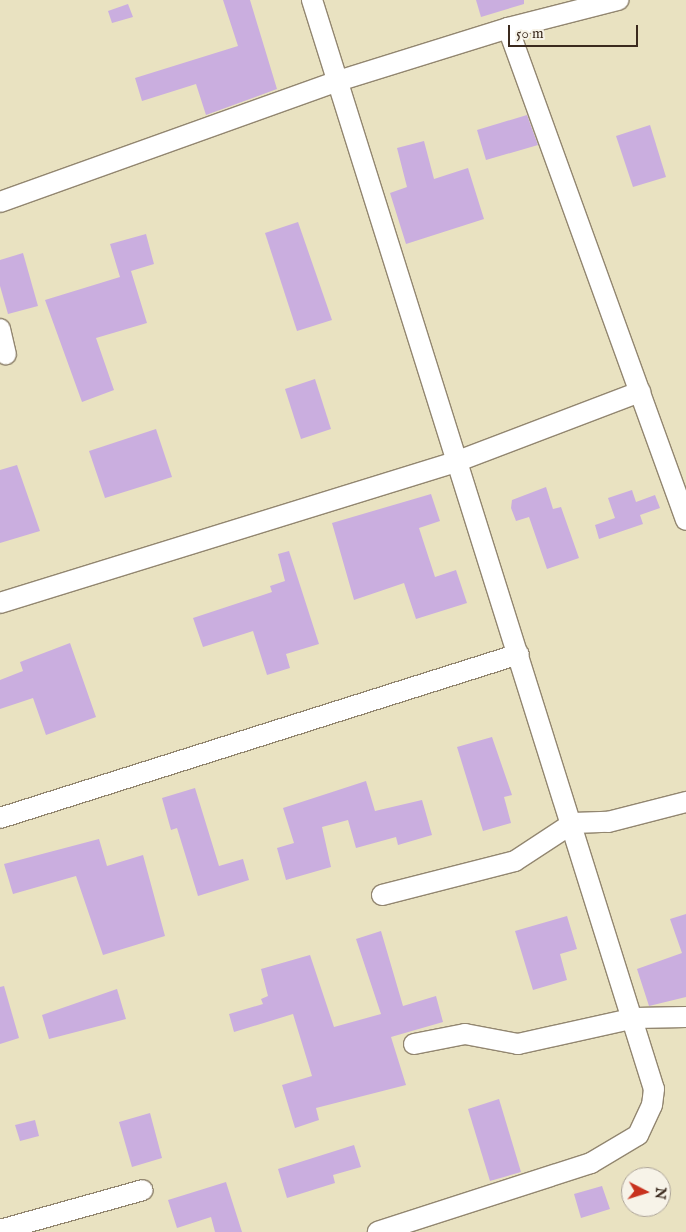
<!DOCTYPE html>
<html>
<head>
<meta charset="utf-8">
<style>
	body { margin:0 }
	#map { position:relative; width:686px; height:1232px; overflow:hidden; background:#e9e2c1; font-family:"IM FELL English",serif }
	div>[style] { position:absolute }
	.building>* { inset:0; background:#caaedf }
	.roads { filter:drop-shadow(1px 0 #928670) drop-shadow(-1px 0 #928670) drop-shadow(0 1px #928670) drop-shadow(0 -1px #928670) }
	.minor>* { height:20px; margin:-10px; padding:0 10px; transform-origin:10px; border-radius:10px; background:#fff }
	span { translate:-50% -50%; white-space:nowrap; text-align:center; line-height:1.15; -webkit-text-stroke:4px #f7f3e8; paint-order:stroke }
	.north { position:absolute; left:621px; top:1167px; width:50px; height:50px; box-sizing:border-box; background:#f7f3e8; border:1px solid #aca397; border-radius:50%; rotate:95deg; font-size:14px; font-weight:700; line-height:20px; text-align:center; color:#3b2a1e }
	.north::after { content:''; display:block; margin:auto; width:18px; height:22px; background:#c8321e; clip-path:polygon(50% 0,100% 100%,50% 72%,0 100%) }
	.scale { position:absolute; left:508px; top:25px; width:130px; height:22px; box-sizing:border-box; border:2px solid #3b2a1e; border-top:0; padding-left:6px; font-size:15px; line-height:18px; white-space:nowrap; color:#3b2a1e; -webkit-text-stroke:4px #f7f3e8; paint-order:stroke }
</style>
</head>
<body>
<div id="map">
	<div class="building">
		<i style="clip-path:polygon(223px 0,250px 0,277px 89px,206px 115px,196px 84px,142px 101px,135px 78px,238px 46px)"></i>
		<i style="clip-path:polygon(476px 0,524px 0,524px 4px,481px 17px)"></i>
		<i style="clip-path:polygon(128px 4px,133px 17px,112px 23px,108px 11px)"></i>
		<i style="clip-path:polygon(527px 115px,538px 145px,486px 160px,477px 130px)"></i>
		<i style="clip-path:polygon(650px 125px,666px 177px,633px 187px,616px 136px)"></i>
		<i style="clip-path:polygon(424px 141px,434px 179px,468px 168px,484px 219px,406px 244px,390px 193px,407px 187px,397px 148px)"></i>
		<i style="clip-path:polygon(298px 222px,332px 320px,297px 331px,265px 233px)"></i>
		<i style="clip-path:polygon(146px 234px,154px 264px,131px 271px,147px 323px,96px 338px,114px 390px,82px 402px,45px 300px,120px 277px,110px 244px)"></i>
		<i style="clip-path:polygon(23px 253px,38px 306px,8px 314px,0 286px,0 260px)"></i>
		<i style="clip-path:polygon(315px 379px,331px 429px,301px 439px,285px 389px)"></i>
		<i style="clip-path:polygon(156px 429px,172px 477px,105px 498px,89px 451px)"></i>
		<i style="clip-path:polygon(17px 465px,40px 531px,0 543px,0 470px)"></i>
		<i style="clip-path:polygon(546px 487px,553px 509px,561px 507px,579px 558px,547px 569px,529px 517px,516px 521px,511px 508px,512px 500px)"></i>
		<i style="clip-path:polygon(632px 490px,636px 502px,655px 495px,660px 508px,640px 515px,643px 524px,599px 539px,595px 525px,615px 518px,608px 498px)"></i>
		<i style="clip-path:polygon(431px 494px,440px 521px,419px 528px,435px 577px,456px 570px,467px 603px,416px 619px,404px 583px,354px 600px,332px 523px)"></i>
		<i style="clip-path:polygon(289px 551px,319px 644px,286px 654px,290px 668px,267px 675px,253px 631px,203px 647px,193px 618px,272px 592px,270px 586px,285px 581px,278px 554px)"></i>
		<i style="clip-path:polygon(70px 643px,96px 717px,46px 735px,33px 698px,0 709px,0 680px,23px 671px,20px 662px)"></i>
		<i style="clip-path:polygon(492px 737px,512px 795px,504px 797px,511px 823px,483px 831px,457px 747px)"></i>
		<i style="clip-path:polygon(366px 781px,375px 811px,422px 800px,432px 835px,398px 845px,396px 837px,356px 848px,348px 820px,322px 827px,331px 867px,286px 880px,277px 848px,294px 843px,283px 808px)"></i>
		<i style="clip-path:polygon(195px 788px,219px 866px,243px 859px,249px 880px,198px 896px,177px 828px,171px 830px,162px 798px)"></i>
		<i style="clip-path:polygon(99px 839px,107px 866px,143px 855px,165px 936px,103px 955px,76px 876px,13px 894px,4px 864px)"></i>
		<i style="clip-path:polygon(686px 914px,686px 997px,649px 1006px,637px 969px,682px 953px,670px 919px)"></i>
		<i style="clip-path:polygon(567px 916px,577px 949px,560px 954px,567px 980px,533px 990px,515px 931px)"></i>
		<i style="clip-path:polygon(381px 931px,403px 1006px,436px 996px,443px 1022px,391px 1037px,406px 1085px,316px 1108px,319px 1120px,295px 1128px,282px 1085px,312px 1076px,293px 1014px,234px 1032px,229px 1014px,263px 1004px,261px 999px,268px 996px,261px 969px,310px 955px,334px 1027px,381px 1014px,356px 939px)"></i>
		<i style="clip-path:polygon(4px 986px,19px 1038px,0 1044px,0 987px)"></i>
		<i style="clip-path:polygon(117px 989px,126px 1019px,49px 1039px,42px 1015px)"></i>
		<i style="clip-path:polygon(499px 1099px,521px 1172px,490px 1181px,468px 1109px)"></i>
		<i style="clip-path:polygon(150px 1113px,162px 1158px,132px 1167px,119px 1122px)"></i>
		<i style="clip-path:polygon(35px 1120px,39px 1136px,20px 1141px,15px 1125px)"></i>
		<i style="clip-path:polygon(354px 1145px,361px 1167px,333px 1175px,335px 1183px,287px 1198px,278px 1169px)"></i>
		<i style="clip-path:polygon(226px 1182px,242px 1232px,215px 1232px,211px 1217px,177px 1228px,168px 1200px)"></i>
		<i style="clip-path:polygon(602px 1186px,610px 1209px,581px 1218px,574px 1194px)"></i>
	</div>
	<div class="roads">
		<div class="minor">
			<i style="left:312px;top:0;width:1141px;rotate:72.57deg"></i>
			<i style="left:654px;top:1089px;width:16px;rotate:97deg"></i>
			<i style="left:652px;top:1105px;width:33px;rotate:115deg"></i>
			<i style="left:638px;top:1135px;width:55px;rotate:149.2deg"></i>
			<i style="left:591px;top:1163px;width:224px;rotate:162.1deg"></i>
			<i style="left:508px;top:28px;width:523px;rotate:70.11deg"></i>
			<i style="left:0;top:202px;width:359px;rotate:-19.7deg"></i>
			<i style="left:338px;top:81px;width:178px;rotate:-17.3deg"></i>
			<i style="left:508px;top:28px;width:114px;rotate:-14.3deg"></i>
			<i style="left:0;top:329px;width:26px;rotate:77deg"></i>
			<i style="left:0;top:603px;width:480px;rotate:-17.2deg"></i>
			<i style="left:458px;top:461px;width:195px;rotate:-20.8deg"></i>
			<i style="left:0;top:818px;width:544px;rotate:-17.54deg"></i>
			<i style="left:382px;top:895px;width:137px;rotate:-14.3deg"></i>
			<i style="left:515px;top:861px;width:69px;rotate:-33.2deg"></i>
			<i style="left:573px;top:823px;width:35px;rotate:-2deg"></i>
			<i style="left:608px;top:822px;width:81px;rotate:-14.4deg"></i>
			<i style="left:414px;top:1044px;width:52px;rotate:-11.1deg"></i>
			<i style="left:465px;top:1034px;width:54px;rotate:10.7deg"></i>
			<i style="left:518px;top:1044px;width:120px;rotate:-12.5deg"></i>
			<i style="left:635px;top:1018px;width:51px;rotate:-1.1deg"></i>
			<i style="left:0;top:1230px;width:148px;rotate:-15.6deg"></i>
		</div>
	</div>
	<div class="north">N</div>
	<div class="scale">50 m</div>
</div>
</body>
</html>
